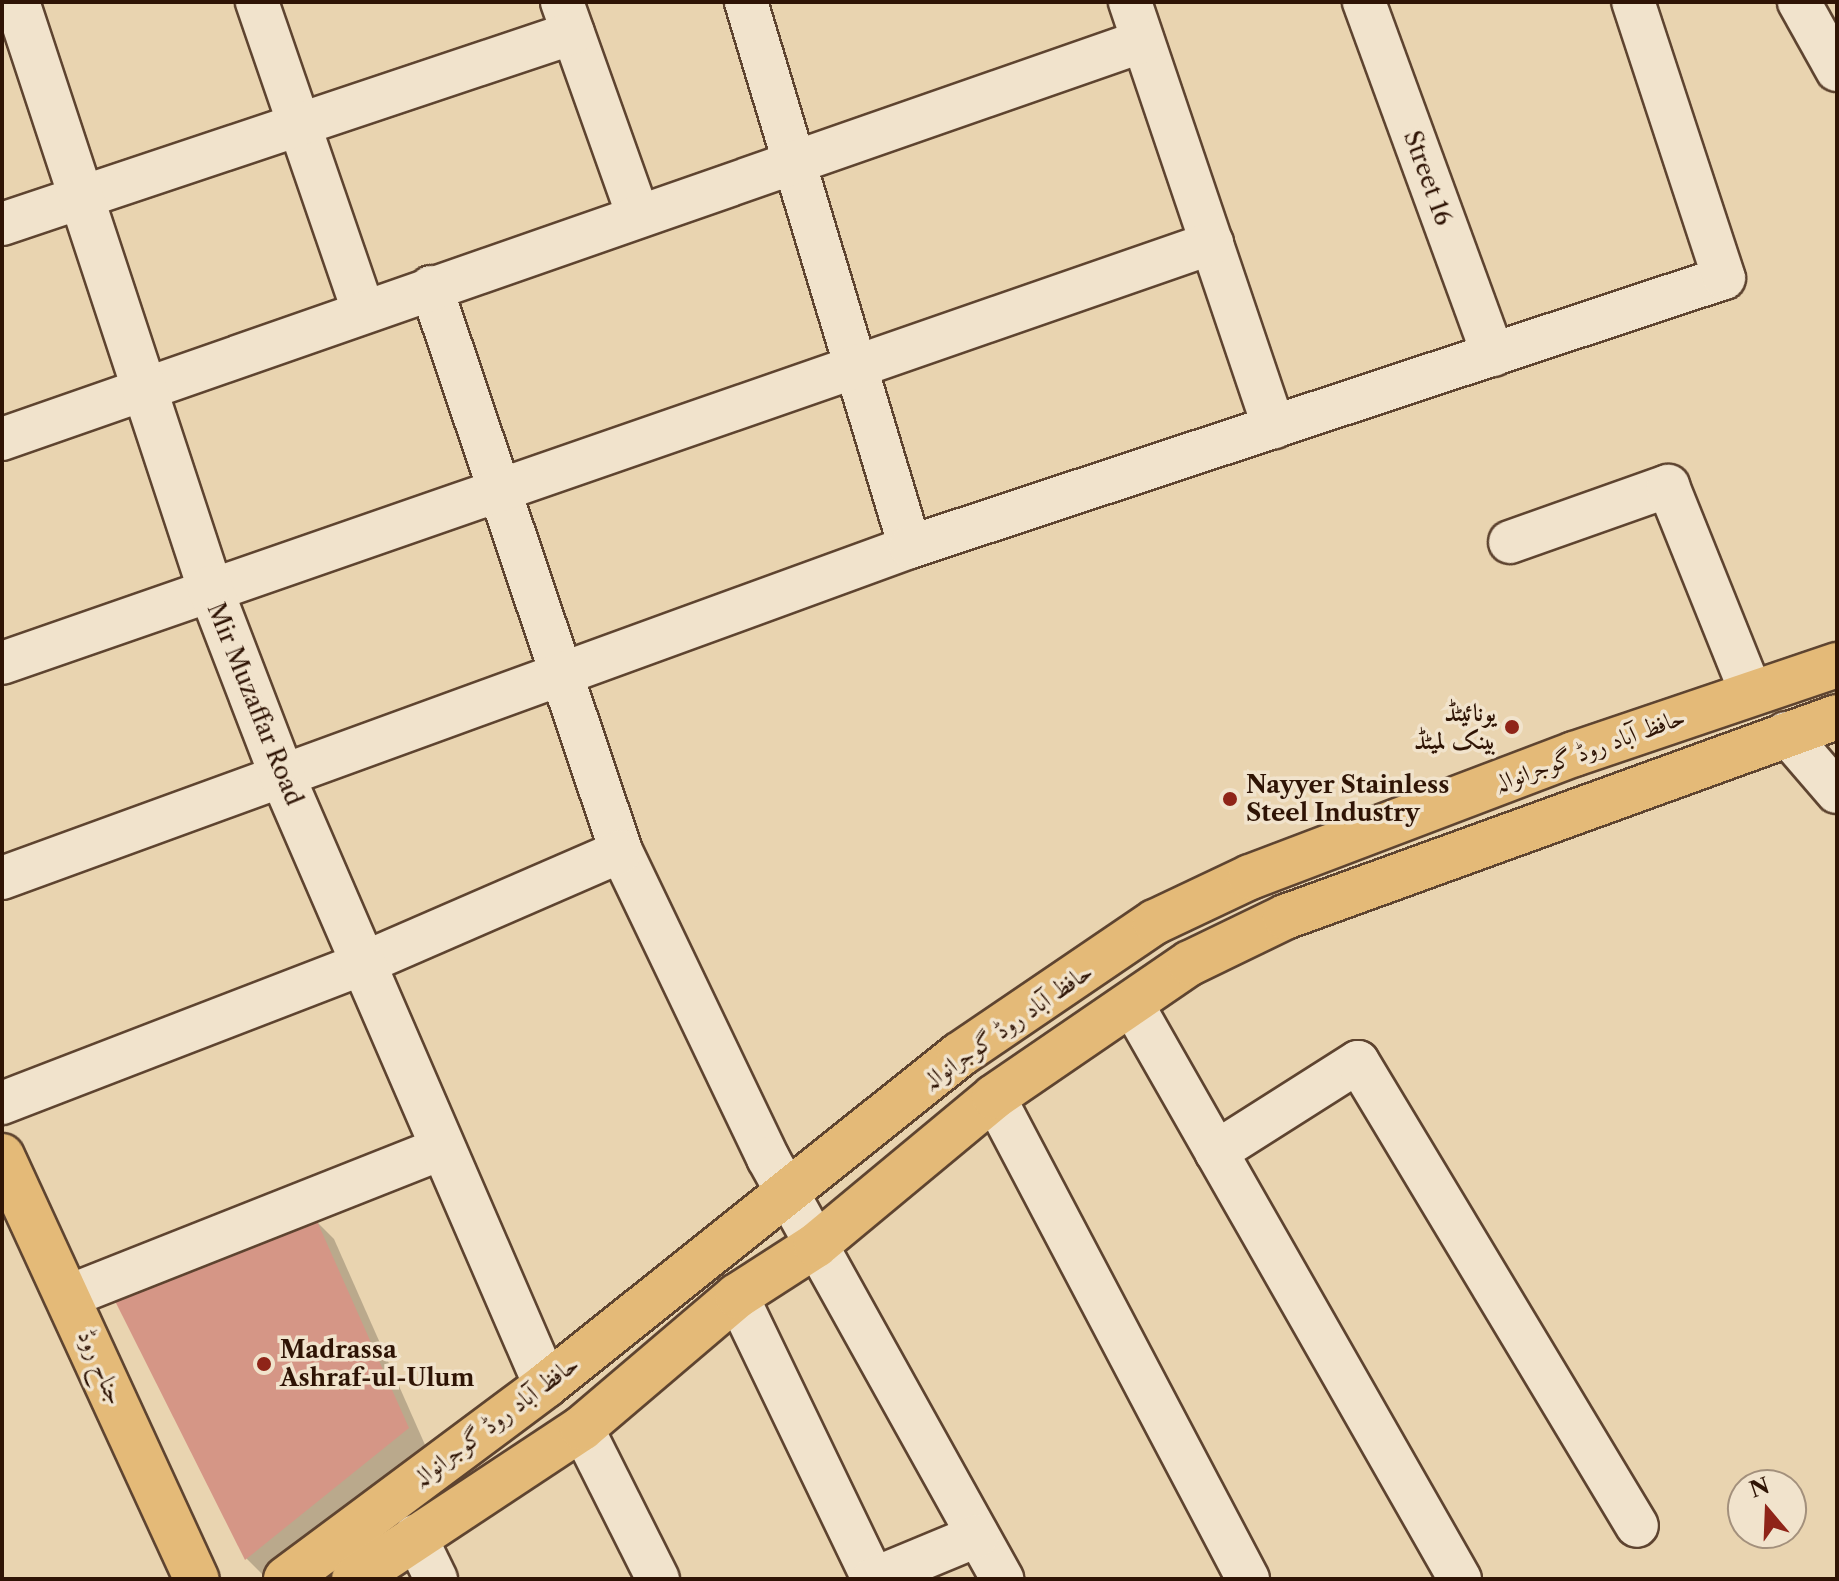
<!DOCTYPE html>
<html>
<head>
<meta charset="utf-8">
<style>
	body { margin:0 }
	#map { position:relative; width:1839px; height:1581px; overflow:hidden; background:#e9d4b0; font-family:"Libre Caslon Text",Amiri,serif }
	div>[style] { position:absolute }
	.shadow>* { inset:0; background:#0003 }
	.building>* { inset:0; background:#d59686 }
	.roads { filter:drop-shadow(2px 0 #5e4430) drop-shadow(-2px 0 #5e4430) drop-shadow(0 2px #5e4430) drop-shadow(0 -2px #5e4430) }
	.street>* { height:42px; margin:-21px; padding:0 21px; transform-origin:21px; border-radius:21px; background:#f1e3cc }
	.secondary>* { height:44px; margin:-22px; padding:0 22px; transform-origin:22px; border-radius:22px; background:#f1e3cc }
	.primary>* { height:44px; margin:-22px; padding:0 22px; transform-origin:22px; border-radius:22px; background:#e4ba78 }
	.dots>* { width:22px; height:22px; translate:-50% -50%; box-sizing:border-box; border:4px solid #f1e3cc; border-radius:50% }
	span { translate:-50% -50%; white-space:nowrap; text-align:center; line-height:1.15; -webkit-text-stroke:7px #f1e3cc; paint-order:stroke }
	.street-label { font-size:24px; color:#2f1405 }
	.poi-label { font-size:24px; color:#2f1405; font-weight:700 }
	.right { translate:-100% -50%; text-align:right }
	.left { translate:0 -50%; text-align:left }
	.frame { position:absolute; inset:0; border:4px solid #2f1405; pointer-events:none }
	.north { position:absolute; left:1727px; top:1469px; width:80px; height:80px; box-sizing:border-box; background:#f1e3cc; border:2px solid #a3907c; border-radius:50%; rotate:341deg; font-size:22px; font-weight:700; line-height:32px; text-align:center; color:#2f1405 }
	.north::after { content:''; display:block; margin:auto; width:28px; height:36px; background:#8f2418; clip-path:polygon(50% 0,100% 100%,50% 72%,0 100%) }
</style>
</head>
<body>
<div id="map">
	<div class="shadow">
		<i style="clip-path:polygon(316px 1221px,334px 1239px,426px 1447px,265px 1577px,247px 1559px,117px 1301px)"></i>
	</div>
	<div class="building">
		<i style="clip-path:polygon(316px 1219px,409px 1428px,245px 1560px,114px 1299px)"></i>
	</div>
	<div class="roads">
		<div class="street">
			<i style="left:257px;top:2px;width:326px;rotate:71deg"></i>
			<i style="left:562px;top:2px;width:226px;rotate:70.4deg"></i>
			<i style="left:746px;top:2px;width:569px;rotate:73.25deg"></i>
			<i style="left:1130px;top:2px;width:449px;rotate:71.3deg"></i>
			<i style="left:1364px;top:2px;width:376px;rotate:69.9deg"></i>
			<i style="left:1799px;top:2px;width:78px;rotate:60.8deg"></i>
			<i style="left:2px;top:224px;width:602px;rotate:-18.5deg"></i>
			<i style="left:431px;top:287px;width:595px;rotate:71.38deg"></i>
			<i style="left:621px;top:851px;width:340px;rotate:64.4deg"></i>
			<i style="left:768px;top:1158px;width:482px;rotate:60.9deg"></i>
			<i style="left:2px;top:439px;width:1208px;rotate:-19.23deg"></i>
			<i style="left:1510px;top:542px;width:168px;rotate:-19.5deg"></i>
			<i style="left:1668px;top:486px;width:222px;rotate:68.1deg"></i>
			<i style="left:2px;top:663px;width:1281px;rotate:-19.14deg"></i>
			<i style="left:1786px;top:733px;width:78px;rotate:49.2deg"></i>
			<i style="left:2px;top:878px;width:966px;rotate:-20.03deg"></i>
			<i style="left:910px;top:547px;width:857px;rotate:-18.29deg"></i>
			<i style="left:1724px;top:278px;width:291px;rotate:-108.2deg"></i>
			<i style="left:1132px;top:1004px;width:662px;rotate:60.3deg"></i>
			<i style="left:994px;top:1097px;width:545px;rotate:62.21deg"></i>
			<i style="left:2px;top:1103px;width:388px;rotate:-21.1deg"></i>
			<i style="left:364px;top:963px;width:280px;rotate:-23.5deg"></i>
			<i style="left:1216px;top:1152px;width:168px;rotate:-32.4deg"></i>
			<i style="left:1358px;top:1062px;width:541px;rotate:58.98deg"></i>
			<i style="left:69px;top:1296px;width:399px;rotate:-21.6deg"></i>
			<i style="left:737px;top:1296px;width:314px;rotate:64.3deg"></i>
			<i style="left:582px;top:1428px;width:169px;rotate:63.3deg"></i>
			<i style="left:415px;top:1536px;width:48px;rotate:64deg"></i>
			<i style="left:873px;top:1579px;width:113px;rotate:-22.5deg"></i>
		</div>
		<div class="secondary">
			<i style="left:17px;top:2px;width:617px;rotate:71.77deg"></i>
			<i style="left:210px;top:588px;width:198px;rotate:69deg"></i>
			<i style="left:281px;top:773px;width:667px;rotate:66.59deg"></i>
		</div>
		<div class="primary">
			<i style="left:2px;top:1156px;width:466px;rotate:65.3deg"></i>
			<i style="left:286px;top:1579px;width:324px;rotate:-36.7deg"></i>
			<i style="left:546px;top:1385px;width:529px;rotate:-38.63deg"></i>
			<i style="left:959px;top:1055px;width:237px;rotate:-34.2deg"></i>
			<i style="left:1155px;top:922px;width:105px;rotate:-25.3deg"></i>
			<i style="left:1250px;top:877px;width:347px;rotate:-20.8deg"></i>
			<i style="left:1574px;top:754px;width:278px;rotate:-18.7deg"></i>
			<i style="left:354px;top:1579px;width:273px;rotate:-33.5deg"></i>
			<i style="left:582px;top:1428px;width:204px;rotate:-40.4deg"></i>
			<i style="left:737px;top:1296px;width:94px;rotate:-32.8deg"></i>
			<i style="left:816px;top:1245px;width:231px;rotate:-39.7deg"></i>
			<i style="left:994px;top:1097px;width:237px;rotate:-34.4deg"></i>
			<i style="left:1190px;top:963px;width:106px;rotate:-25.8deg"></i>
			<i style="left:1285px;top:917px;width:587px;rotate:-19.92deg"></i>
		</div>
	</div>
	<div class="dots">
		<i style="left:1512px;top:727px;background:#8f2418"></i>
		<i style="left:1230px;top:799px;background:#8f2418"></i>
		<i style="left:264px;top:1364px;background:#8f2418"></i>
	</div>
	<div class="street-label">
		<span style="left:1428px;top:178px;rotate:70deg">Street 16</span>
		<span style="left:255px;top:704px;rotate:68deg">Mir Muzaffar Road</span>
		<span style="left:1589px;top:750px;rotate:-20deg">حافظ آباد روڈ گوجرانوالہ</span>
		<span style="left:1007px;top:1026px;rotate:-35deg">حافظ آباد روڈ گوجرانوالہ</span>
		<span style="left:101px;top:1367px;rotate:66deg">جناح روڈ</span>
		<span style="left:495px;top:1421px;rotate:-37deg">حافظ آباد روڈ گوجرانوالہ</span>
	</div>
	<div class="poi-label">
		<span class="right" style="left:1496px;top:727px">یونائیٹڈ<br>بینک لمیٹڈ</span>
		<span class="left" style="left:1246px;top:799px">Nayyer Stainless<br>Steel Industry</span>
		<span class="left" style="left:280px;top:1364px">Madrassa<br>Ashraf-ul-Ulum</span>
	</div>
	<div class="frame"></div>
	<div class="north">N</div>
</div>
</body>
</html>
